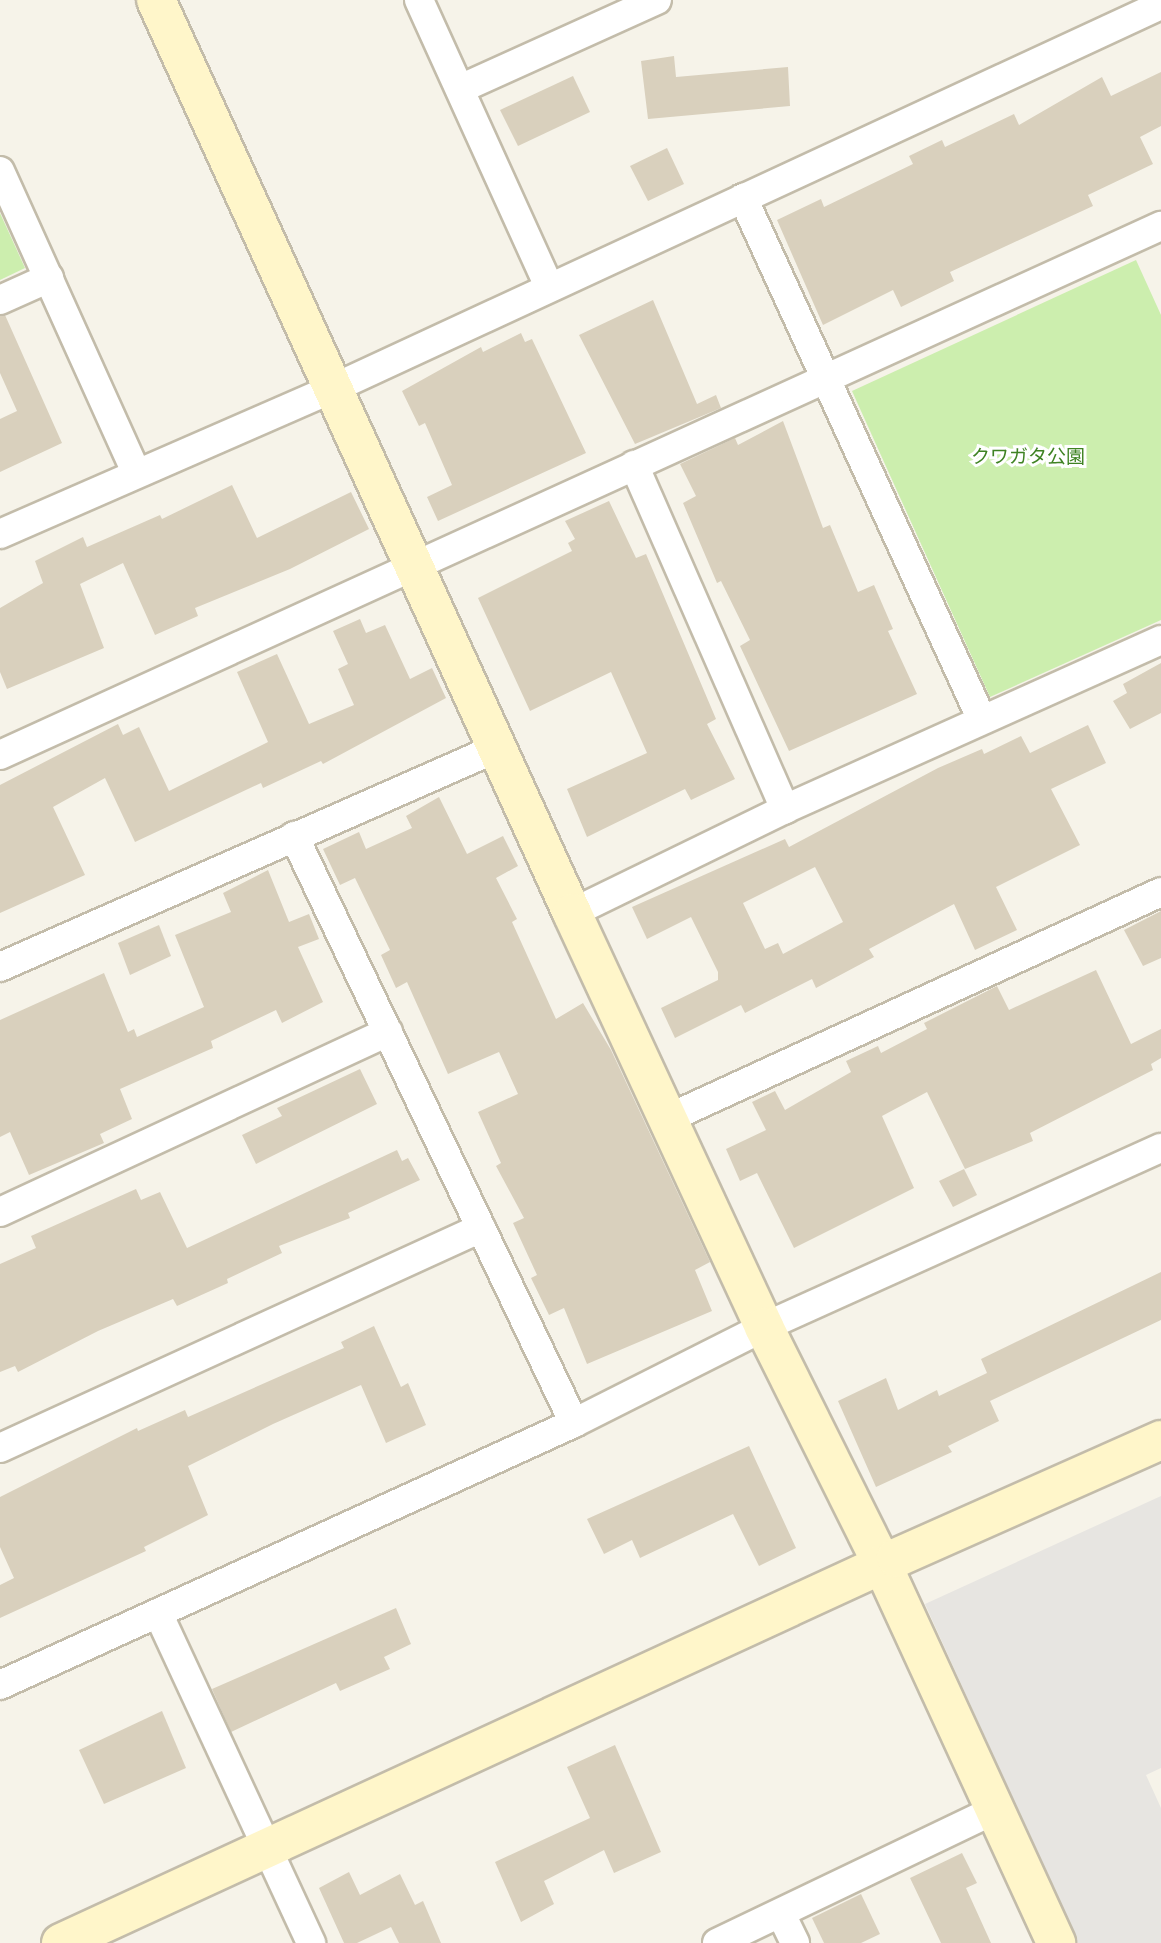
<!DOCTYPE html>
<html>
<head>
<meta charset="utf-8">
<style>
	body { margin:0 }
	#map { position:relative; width:1161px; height:1943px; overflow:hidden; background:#f6f3e9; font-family:Raleway,"Noto Sans JP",sans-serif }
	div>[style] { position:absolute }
	.green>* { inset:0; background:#cceeae }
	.parking>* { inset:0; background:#e7e5e1 }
	.building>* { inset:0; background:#d9d0bd }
	.roads { filter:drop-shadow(2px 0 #c3bcaa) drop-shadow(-2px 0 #c3bcaa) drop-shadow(0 2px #c3bcaa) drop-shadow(0 -2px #c3bcaa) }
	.street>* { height:28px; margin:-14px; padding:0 14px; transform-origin:14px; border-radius:14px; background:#fff }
	.secondary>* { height:38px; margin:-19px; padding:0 19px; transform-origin:19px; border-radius:19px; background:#fff6ca }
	span { translate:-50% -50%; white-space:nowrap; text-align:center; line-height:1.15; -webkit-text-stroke:6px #fff; paint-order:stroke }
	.park-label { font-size:19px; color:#3f8323 }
</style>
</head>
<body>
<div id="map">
	<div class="green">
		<i style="clip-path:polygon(0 213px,25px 268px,0 280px)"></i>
		<i style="clip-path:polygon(1136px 260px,1161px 315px,1161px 620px,990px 697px,852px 391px)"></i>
	</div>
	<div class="parking">
		<i style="clip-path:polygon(1161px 1496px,1161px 1768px,1146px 1775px,1161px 1808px,1161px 1943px,1078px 1943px,925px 1604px)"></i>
	</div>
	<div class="building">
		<i style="clip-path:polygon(674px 56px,676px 77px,788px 67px,790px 106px,648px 119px,641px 61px)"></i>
		<i style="clip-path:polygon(1161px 72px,1161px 126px,1140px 137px,1153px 164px,1088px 195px,1093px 206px,950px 272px,954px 281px,901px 307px,893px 290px,823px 325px,777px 220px,821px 199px,824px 207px,913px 164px,909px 156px,942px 140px,945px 147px,1014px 114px,1019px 125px,1102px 77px,1111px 96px)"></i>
		<i style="clip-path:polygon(573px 76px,590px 112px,518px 146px,500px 110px)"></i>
		<i style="clip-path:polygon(667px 148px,684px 184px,648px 201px,630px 166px)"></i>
		<i style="clip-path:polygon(653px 300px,697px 404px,716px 395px,721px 408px,635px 444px,579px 335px)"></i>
		<i style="clip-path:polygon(5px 315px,62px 443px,0 472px,0 419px,17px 411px,0 373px,0 316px)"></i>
		<i style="clip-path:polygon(521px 333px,525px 342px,532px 339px,586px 453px,438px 521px,427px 497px,452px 485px,425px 423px,419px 426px,402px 391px,481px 347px,483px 352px)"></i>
		<i style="clip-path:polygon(783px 421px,823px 528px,830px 525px,858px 592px,874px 585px,893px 629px,888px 631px,917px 694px,789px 751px,740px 646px,750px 640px,721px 581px,717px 583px,683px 503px,696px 496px,680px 464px,735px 438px,738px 445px)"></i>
		<i style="clip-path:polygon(232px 485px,257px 538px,351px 492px,369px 529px,290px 569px,195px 608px,198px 616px,155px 635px,123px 563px,80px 584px,104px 648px,7px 689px,0 672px,0 608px,43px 583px,35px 561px,83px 537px,87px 547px,160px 515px,162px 519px)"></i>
		<i style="clip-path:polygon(609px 501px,636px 558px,646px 554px,716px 719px,707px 724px,735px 779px,691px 800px,685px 789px,587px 837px,567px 789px,647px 753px,611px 672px,530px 711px,478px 598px,572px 551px,568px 543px,575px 539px,565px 521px)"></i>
		<i style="clip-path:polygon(360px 619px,366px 633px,385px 625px,410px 679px,432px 668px,446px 698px,323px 764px,321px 761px,263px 788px,261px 783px,135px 842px,105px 778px,53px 807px,85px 875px,0 913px,0 785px,118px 724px,123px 735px,139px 727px,169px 791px,268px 742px,237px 672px,277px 654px,309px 724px,354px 705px,338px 669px,348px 664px,333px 631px)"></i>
		<i style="clip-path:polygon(1161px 663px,1161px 713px,1130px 729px,1113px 701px,1127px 693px,1123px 684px)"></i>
		<i style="clip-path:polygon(evenodd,1088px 725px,1106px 763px,1051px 789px,1080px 845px,996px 887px,1017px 930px,975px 950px,954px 904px,869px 949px,874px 957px,816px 988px,812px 979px,745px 1013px,741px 1005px,675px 1038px,661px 1008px,718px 980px,718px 972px,691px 917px,647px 939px,632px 907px,785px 839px,789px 847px,938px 768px,982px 749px,984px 754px,1021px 736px,1030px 753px,1088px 725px,815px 867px,843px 922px,783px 954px,778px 943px,765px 949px,743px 903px,815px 867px)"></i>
		<i style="clip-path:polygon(439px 797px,467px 854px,503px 836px,518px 866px,496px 878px,517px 919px,512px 922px,556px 1019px,583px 1003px,611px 1050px,710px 1262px,695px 1270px,712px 1311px,587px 1364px,564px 1308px,549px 1315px,531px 1278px,537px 1275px,513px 1223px,524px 1218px,496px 1166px,501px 1163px,478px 1112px,518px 1094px,499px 1052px,448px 1074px,407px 982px,396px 988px,381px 955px,390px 950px,355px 878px,340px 885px,323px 849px,359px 832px,366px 849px,412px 828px,406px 816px)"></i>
		<i style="clip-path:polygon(268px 870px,289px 922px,309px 914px,319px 939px,298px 947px,323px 1002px,282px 1023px,276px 1010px,211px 1041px,213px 1048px,120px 1089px,132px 1119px,100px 1134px,104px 1143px,29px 1175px,10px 1132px,0 1137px,0 1020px,104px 973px,128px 1032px,134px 1029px,137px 1037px,204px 1007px,175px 935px,231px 912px,223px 893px)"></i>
		<i style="clip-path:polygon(1161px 911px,1161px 958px,1143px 966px,1124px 930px)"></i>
		<i style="clip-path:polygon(159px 925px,171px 956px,130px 975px,118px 943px)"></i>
		<i style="clip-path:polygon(1096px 970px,1131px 1044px,1161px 1029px,1161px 1058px,1151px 1064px,1153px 1070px,1030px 1133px,1033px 1141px,965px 1169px,927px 1092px,882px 1116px,914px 1188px,794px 1248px,757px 1173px,740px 1181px,726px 1149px,766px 1130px,752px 1102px,775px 1091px,785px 1110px,851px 1072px,846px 1061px,878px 1046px,881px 1053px,927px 1029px,924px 1023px,997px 986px,1009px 1010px)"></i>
		<i style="clip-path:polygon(360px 1069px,377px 1104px,256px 1164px,242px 1135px,282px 1116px,277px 1108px)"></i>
		<i style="clip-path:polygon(397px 1150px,402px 1161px,408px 1158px,420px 1180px,348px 1213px,350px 1218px,279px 1246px,282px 1253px,227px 1279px,228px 1283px,177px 1306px,173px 1299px,98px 1331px,18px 1372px,15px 1366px,0 1372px,0 1264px,36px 1248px,31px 1236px,136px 1189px,141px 1200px,160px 1192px,187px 1248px)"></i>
		<i style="clip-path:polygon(964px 1169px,977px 1195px,953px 1207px,939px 1181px)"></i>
		<i style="clip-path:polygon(1161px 1272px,1161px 1320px,990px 1401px,999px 1421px,948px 1446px,952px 1452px,876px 1487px,838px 1401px,886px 1378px,898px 1410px,937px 1390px,939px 1396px,987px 1373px,981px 1359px)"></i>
		<i style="clip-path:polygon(374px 1326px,401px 1387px,408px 1383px,426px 1425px,386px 1443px,361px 1385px,273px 1424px,188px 1466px,208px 1515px,144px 1547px,146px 1551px,0 1618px,0 1585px,14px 1578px,0 1547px,0 1497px,137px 1428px,138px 1431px,185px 1410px,188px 1417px,344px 1348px,341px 1342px)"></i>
		<i style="clip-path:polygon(749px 1446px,796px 1548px,759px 1566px,733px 1514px,640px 1558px,632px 1540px,604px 1554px,587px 1519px)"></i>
		<i style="clip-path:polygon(396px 1608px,411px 1644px,384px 1657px,390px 1669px,340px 1691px,336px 1683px,231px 1732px,212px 1689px)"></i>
		<i style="clip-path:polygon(162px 1711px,186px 1768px,104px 1804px,79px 1750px)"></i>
		<i style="clip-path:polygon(615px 1745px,661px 1852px,614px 1873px,604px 1850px,544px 1881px,554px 1904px,521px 1922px,495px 1862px,590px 1818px,567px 1767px)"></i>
		<i style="clip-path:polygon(962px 1853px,977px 1883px,966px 1888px,991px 1943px,941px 1943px,910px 1878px)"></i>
		<i style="clip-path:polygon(349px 1872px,360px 1895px,400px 1874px,415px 1905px,423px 1901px,441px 1943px,399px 1943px,391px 1927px,357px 1943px,344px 1943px,319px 1888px)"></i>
		<i style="clip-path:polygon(861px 1894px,880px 1934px,861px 1943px,824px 1943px,812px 1918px)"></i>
	</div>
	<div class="roads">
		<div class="street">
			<i style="left:419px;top:0;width:313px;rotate:65.6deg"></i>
			<i style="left:460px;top:89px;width:216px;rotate:-24.3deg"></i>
			<i style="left:0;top:171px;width:330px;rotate:65.7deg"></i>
			<i style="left:743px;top:198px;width:574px;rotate:65.4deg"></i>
			<i style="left:0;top:300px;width:54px;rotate:-24.2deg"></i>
			<i style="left:634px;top:465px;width:376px;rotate:66.3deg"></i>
			<i style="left:0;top:534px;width:365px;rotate:-23.6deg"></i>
			<i style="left:334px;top:388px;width:911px;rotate:-24.85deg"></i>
			<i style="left:0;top:755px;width:1276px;rotate:-24.5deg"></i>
			<i style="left:294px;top:836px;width:650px;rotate:64.5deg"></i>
			<i style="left:572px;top:913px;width:237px;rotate:-26deg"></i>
			<i style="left:785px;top:809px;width:412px;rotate:-24.2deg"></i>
			<i style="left:0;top:967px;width:543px;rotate:-23.78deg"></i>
			<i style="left:669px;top:1118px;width:541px;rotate:-24.67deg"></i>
			<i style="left:0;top:1212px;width:428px;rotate:-24.9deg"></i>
			<i style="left:0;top:1448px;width:529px;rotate:-24.58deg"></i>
			<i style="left:158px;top:1613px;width:364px;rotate:65.1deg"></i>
			<i style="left:0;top:1685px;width:631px;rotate:-24.53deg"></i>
			<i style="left:574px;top:1423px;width:213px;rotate:-26.8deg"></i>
			<i style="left:764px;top:1327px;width:435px;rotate:-24.3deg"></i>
			<i style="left:781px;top:1914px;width:32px;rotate:64deg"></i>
			<i style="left:717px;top:1943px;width:308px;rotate:-25.6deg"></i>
		</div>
		<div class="secondary">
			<i style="left:156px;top:0;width:1003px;rotate:65.5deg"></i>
			<i style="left:572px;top:913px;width:456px;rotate:65.1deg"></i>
			<i style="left:764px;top:1327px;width:265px;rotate:63.5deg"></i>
			<i style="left:882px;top:1564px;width:417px;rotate:65.3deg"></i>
			<i style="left:61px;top:1943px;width:919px;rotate:-24.75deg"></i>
			<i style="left:896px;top:1558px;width:290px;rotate:-24deg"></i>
		</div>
	</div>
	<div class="park-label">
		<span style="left:1028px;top:457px">クワガタ公園</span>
	</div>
</div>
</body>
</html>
